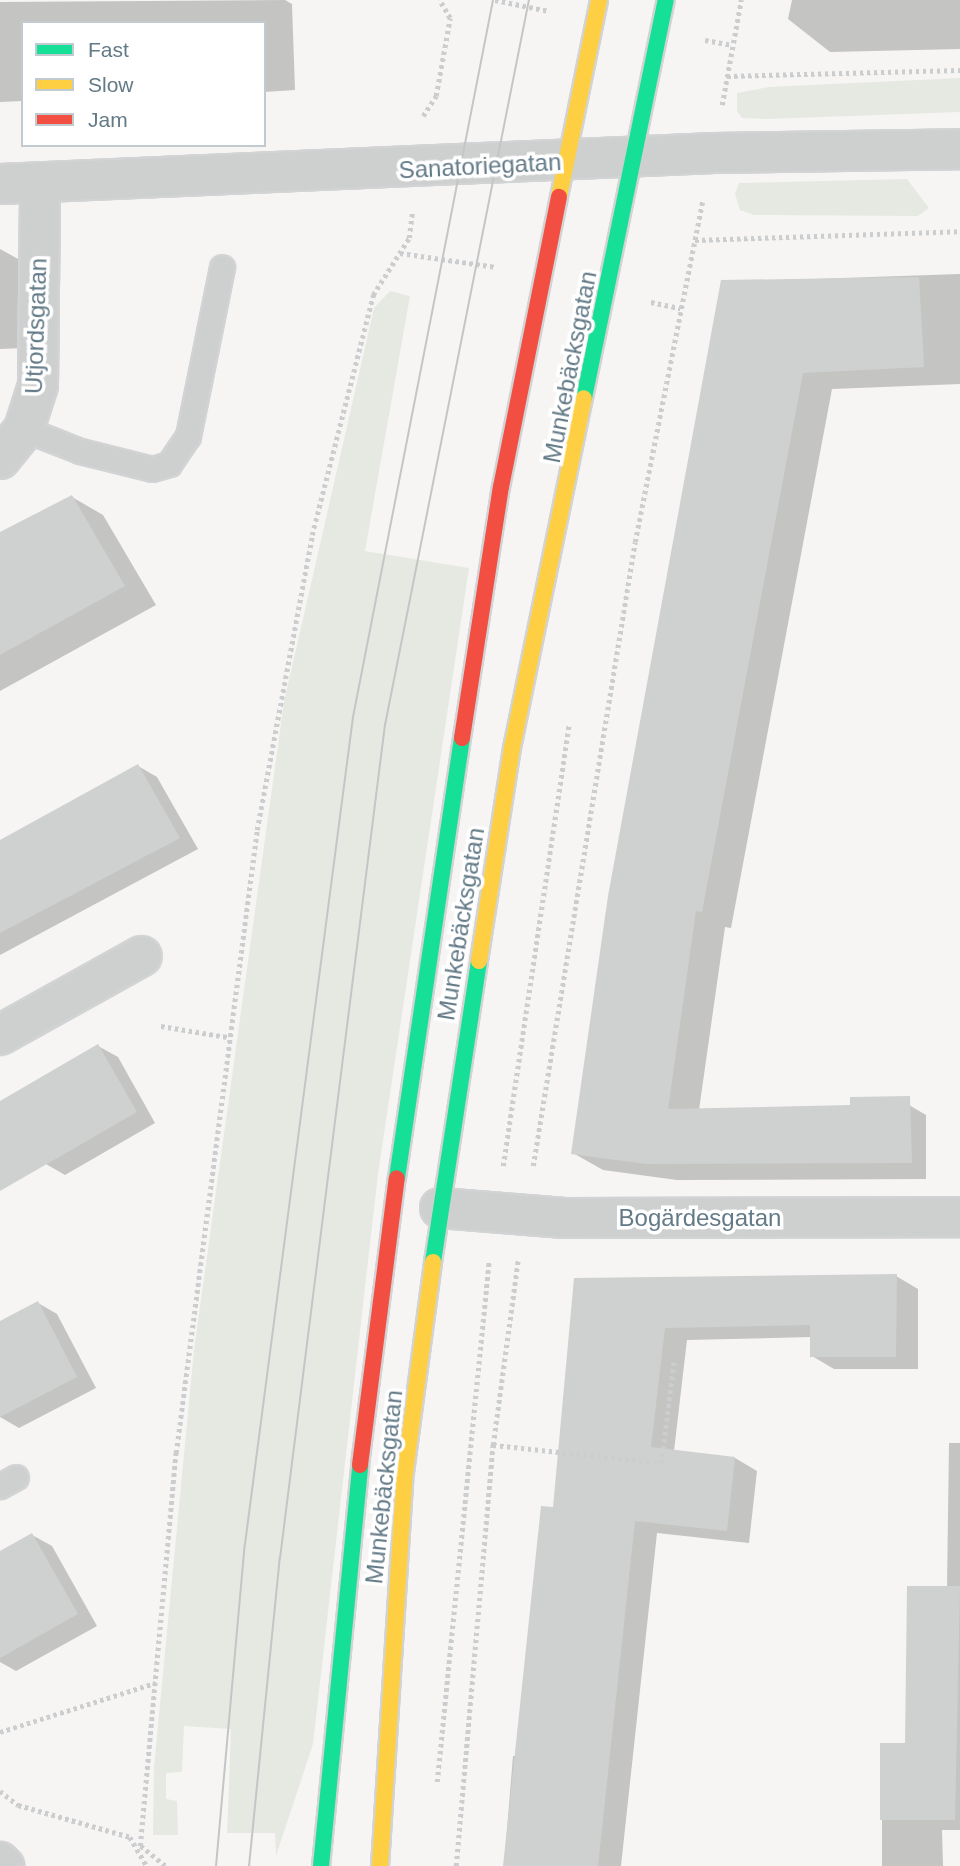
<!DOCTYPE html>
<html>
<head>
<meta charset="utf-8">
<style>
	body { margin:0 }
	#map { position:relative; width:960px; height:1866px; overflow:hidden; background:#f6f5f4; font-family:Arial,sans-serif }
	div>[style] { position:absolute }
	.green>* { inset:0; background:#e6e9e2 }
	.shadow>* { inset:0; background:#0003 }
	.building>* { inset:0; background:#cfd1d1 }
	.path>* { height:4.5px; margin-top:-2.25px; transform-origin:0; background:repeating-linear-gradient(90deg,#cccdce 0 3.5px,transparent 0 7px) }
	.roads { filter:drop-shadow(2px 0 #d2d3d4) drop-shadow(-2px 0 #d2d3d4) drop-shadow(0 2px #d2d3d4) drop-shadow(0 -2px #d2d3d4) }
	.lane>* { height:23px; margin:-11.5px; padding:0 11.5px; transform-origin:11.5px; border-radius:11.5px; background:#cecfcf }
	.street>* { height:38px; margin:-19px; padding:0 19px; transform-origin:19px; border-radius:19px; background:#cecfcf }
	.fast>* { height:16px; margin:-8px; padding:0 8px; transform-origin:8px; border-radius:8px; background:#16e098 }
	.slow>* { height:16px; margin:-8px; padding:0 8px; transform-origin:8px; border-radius:8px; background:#ffcf43 }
	.jam>* { height:16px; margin:-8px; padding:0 8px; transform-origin:8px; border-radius:8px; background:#f24e42 }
	.tram>* { height:2px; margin:-1px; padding:0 1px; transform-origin:1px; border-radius:1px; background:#c3c5c6 }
	span { translate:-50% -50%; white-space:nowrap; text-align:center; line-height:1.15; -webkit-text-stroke:7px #fff; paint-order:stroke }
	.street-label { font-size:24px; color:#637a87 }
	.legend { position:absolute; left:21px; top:21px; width:245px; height:126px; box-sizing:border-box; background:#fff; border:2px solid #c1cacf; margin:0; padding:9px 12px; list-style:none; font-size:21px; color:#637a87 }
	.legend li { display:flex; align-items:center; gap:14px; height:35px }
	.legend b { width:35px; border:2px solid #c1cacf }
</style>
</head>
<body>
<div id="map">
	<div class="green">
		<i style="clip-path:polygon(960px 78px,960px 112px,767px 119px,742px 118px,737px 111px,737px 93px,769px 87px)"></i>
		<i style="clip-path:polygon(907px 179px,929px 208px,918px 216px,754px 215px,740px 210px,735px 194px,739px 183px)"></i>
		<i style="clip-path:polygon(390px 291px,410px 296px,365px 551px,469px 568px,378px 1174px,313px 1744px,276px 1856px,275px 1833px,227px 1833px,231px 1729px,184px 1726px,182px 1772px,166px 1773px,166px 1799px,177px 1801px,178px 1835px,153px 1835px,154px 1767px,194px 1350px,284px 702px,374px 308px)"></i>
	</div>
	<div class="shadow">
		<i style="clip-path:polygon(285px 0,292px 4px,295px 90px,264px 92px,264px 23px,23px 23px,23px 101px,0 102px,0 2px)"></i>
		<i style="clip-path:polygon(792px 0,960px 0,960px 49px,830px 52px,788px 19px)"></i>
		<i style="clip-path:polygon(0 249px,20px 260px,23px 348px,0 349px)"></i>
		<i style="clip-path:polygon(960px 274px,960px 384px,832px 389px,731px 928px,725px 927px,699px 1110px,851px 1106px,897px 1098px,926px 1115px,926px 1179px,677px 1180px,603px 1170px,573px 1153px,722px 282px)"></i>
		<i style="clip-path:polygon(72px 497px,103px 515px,156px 605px,0 691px,0 534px)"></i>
		<i style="clip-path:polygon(138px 766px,157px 777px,198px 849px,0 955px,0 841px)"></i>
		<i style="clip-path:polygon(98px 1046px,118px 1057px,155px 1123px,65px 1175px,46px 1164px)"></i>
		<i style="clip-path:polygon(896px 1276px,918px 1289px,918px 1369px,834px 1369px,812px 1356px,812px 1337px,687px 1340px,674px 1451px,735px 1458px,757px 1471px,749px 1543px,657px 1533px,621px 1866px,504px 1866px,513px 1756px,518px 1756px,555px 1509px,576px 1279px)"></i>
		<i style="clip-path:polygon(38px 1303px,57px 1314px,96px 1388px,19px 1428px,0 1417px,0 1323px)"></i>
		<i style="clip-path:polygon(949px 1443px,960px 1443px,960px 1830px,942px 1830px,943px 1866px,882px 1866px,882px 1745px,907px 1745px,947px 1588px)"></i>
		<i style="clip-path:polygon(32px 1535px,52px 1546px,97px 1626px,16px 1671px,0 1662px,0 1553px)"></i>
	</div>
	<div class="building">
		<i style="clip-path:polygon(919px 277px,924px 367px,803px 373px,702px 912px,696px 911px,668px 1109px,850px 1105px,850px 1097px,910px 1096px,912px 1163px,646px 1164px,571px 1154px,608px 896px,721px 280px)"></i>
		<i style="clip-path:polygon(72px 495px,125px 586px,0 655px,0 532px)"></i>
		<i style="clip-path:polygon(138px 764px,180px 838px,0 933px,0 840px)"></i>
		<i style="clip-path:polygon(98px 1044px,137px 1112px,0 1191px,0 1101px)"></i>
		<i style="clip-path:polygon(897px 1274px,896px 1357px,810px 1357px,810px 1325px,665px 1328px,651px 1447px,735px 1457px,727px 1531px,635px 1521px,598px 1866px,503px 1866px,541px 1506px,553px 1507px,574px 1278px)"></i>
		<i style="clip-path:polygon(38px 1301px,77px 1377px,0 1417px,0 1321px)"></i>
		<i style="clip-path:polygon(32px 1533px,78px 1614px,0 1658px,0 1551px)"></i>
		<i style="clip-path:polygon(907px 1586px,960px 1586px,955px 1820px,880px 1820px,880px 1743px,905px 1743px)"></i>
	</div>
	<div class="path">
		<i style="left:495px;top:0;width:55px;rotate:11.5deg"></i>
		<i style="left:705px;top:40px;width:27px;rotate:10deg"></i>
		<i style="left:727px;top:76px;width:233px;rotate:-1.5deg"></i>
		<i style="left:722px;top:105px;width:107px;rotate:-79.7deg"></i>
		<i style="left:423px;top:116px;width:24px;rotate:-57deg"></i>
		<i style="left:436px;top:96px;width:79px;rotate:-79.8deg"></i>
		<i style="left:450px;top:18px;width:21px;rotate:-121deg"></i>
		<i style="left:695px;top:240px;width:265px;rotate:-1.9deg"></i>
		<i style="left:400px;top:253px;width:97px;rotate:8.3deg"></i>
		<i style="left:651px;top:302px;width:30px;rotate:12deg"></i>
		<i style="left:161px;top:1026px;width:67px;rotate:9.5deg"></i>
		<i style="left:503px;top:1166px;width:447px;rotate:-81.5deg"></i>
		<i style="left:533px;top:1166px;width:632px;rotate:-80.72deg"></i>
		<i style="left:635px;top:542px;width:349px;rotate:-78.8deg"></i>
		<i style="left:493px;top:1445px;width:169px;rotate:6.1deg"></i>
		<i style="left:661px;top:1463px;width:103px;rotate:-82.7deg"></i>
		<i style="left:0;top:1732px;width:163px;rotate:-17.5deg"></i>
		<i style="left:437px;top:1782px;width:524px;rotate:-84.3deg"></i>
		<i style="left:0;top:1791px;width:23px;rotate:38deg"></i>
		<i style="left:18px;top:1805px;width:116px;rotate:15.9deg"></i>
		<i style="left:130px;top:1837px;width:34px;rotate:60deg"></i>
		<i style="left:165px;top:1866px;width:32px;rotate:-141deg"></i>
		<i style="left:140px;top:1846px;width:395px;rotate:-84.8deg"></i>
		<i style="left:176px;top:1453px;width:628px;rotate:-82.59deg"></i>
		<i style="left:257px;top:830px;width:300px;rotate:-79.4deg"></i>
		<i style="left:312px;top:535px;width:248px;rotate:-75.7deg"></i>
		<i style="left:373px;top:295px;width:67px;rotate:-57.7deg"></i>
		<i style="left:409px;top:238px;width:25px;rotate:-83deg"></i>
		<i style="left:456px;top:1866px;width:423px;rotate:-85deg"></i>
		<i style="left:493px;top:1445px;width:186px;rotate:-82.3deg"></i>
	</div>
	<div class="roads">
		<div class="lane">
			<i style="left:24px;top:429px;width:60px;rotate:21.4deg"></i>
			<i style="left:80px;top:451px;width:74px;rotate:14deg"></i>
			<i style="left:152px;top:469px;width:18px;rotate:-16deg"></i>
			<i style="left:169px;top:464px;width:34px;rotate:-56deg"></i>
			<i style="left:188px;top:436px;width:172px;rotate:-78.6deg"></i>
			<i style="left:0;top:1486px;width:18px;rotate:-29deg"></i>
		</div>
		<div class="street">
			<i style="left:0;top:184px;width:715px;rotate:-2.49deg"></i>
			<i style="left:714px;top:153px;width:246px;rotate:-0.9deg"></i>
			<i style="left:0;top:459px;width:38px;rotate:-51deg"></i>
			<i style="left:24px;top:429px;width:46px;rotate:-72.3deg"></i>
			<i style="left:38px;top:385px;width:203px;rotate:-89.4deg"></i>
			<i style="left:0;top:1035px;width:162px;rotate:-29.1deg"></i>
			<i style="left:440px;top:1208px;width:125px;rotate:4.6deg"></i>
			<i style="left:565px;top:1218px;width:395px;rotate:-0.1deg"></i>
			<i style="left:0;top:1862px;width:6px;rotate:45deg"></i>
		</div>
		<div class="fast">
			<i style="left:584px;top:398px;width:406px;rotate:-78.4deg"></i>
			<i style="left:397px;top:1178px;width:445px;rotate:-81.6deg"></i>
			<i style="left:433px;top:1262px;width:304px;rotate:-81.3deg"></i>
			<i style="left:321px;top:1866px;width:403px;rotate:-84.4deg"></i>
		</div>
		<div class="slow">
			<i style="left:559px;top:197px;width:201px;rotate:-78.5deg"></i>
			<i style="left:479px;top:961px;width:216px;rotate:-81.2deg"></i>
			<i style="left:512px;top:748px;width:357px;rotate:-78.4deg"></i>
			<i style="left:380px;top:1866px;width:387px;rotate:-86.4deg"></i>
			<i style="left:404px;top:1480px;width:220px;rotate:-82.4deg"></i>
		</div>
		<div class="jam">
			<i style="left:462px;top:738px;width:254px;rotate:-81.2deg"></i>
			<i style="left:501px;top:487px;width:296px;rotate:-78.7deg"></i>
			<i style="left:360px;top:1465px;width:289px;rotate:-82.7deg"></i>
		</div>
	</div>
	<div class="tram">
		<i style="left:216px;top:1866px;width:323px;rotate:-84.9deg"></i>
		<i style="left:245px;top:1544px;width:834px;rotate:-82.56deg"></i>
		<i style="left:353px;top:717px;width:731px;rotate:-78.95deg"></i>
		<i style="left:249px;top:1866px;width:310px;rotate:-84.3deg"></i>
		<i style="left:280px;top:1558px;width:840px;rotate:-82.82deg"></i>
		<i style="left:385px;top:725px;width:739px;rotate:-78.77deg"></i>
	</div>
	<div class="street-label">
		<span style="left:480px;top:166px;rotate:-3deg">Sanatoriegatan</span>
		<span style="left:36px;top:326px;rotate:-88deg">Utjordsgatan</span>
		<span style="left:570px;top:367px;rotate:-79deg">Munkebäcksgatan</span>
		<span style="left:461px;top:924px;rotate:-81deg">Munkebäcksgatan</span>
		<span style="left:700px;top:1218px">Bogärdesgatan</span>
		<span style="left:384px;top:1487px;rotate:-84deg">Munkebäcksgatan</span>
	</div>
	<ul class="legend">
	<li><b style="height:9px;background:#16e098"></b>Fast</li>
	<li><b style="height:9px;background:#ffcf43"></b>Slow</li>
	<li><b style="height:9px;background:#f24e42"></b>Jam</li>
	</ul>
</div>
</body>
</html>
